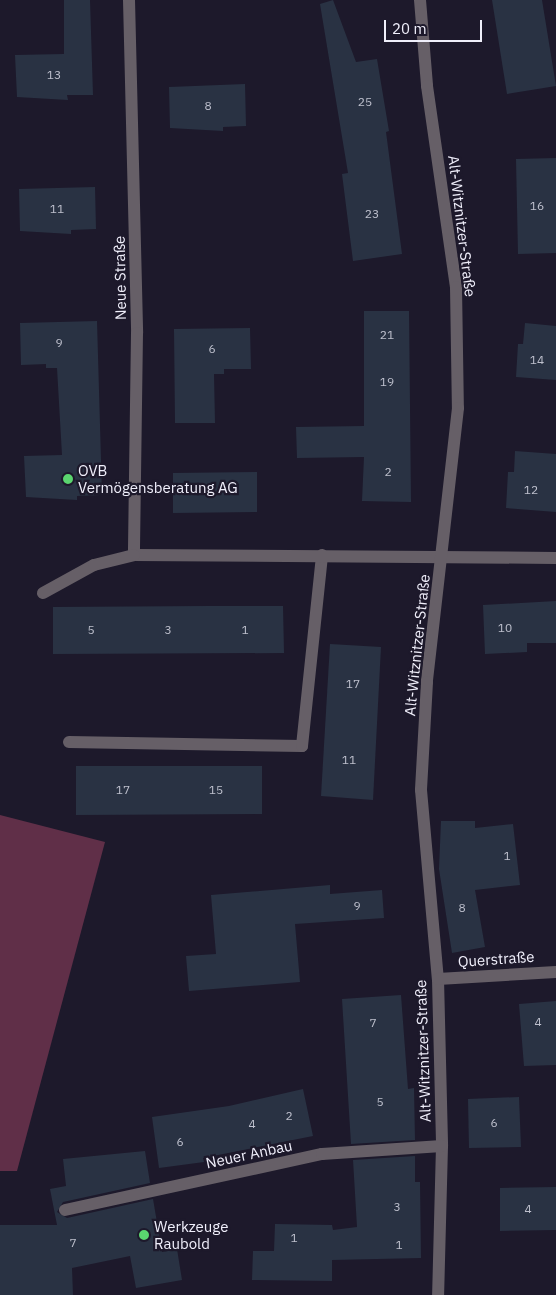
<!DOCTYPE html>
<html>
<head>
<meta charset="utf-8">
<style>
	body { margin:0 }
	#map { position:relative; width:556px; height:1295px; overflow:hidden; background:#1d192b; font-family:"IBM Plex Sans",sans-serif }
	div>[style] { position:absolute }
	.green>* { inset:0; background:#602f48 }
	.building>* { inset:0; background:#293243 }
	.service>* { height:12px; margin:-6px; padding:0 6px; transform-origin:6px; border-radius:6px; background:#665f67 }
	.minor>* { height:12px; margin:-6px; padding:0 6px; transform-origin:6px; border-radius:6px; background:#665f67 }
	.dots>* { width:14px; height:14px; translate:-50% -50%; box-sizing:border-box; border:2px solid #1d192b; border-radius:50% }
	span { translate:-50% -50%; white-space:nowrap; text-align:center; line-height:1.15; -webkit-text-stroke:4.5px #1d192b; paint-order:stroke }
	.number-label { font-size:12px; color:#bec0cd }
	.number-label span { -webkit-text-stroke-width:0 }
	.street-label { font-size:15px; color:#f0effb }
	.poi-label { font-size:15px; color:#f0effb }
	.left { translate:0 -50%; text-align:left }
	.scale { position:absolute; left:384px; top:20px; width:98px; height:22px; box-sizing:border-box; border:2px solid #f0effb; border-top:0; padding-left:6px; font-size:15px; line-height:18px; white-space:nowrap; color:#f0effb; -webkit-text-stroke:4px #1d192b; paint-order:stroke }
</style>
</head>
<body>
<div id="map">
	<div class="green">
		<i style="clip-path:polygon(0 815px,105px 842px,17px 1171px,0 1171px)"></i>
	</div>
	<div class="building">
		<i style="clip-path:polygon(64px 0,90px 0,93px 95px,67px 95px,68px 100px,17px 97px,15px 55px,64px 54px)"></i>
		<i style="clip-path:polygon(333px 0,356px 62px,377px 59px,389px 131px,386px 132px,402px 254px,353px 261px,342px 174px,348px 173px,320px 4px)"></i>
		<i style="clip-path:polygon(492px 0,542px 0,556px 86px,507px 94px)"></i>
		<i style="clip-path:polygon(245px 84px,246px 126px,223px 127px,223px 131px,170px 128px,169px 87px)"></i>
		<i style="clip-path:polygon(556px 158px,556px 253px,518px 254px,516px 159px)"></i>
		<i style="clip-path:polygon(95px 187px,96px 229px,71px 230px,71px 234px,20px 231px,19px 189px)"></i>
		<i style="clip-path:polygon(364px 311px,409px 311px,411px 502px,362px 501px,364px 457px,297px 458px,296px 427px,364px 426px)"></i>
		<i style="clip-path:polygon(97px 321px,102px 495px,77px 496px,77px 500px,26px 497px,24px 456px,62px 455px,57px 368px,46px 368px,46px 364px,21px 365px,20px 323px)"></i>
		<i style="clip-path:polygon(525px 323px,556px 326px,556px 380px,516px 377px,518px 344px,523px 344px)"></i>
		<i style="clip-path:polygon(250px 328px,251px 369px,224px 369px,224px 374px,214px 374px,215px 423px,175px 423px,174px 329px)"></i>
		<i style="clip-path:polygon(515px 451px,556px 454px,556px 512px,506px 508px,508px 472px,514px 472px)"></i>
		<i style="clip-path:polygon(257px 472px,257px 512px,173px 513px,173px 473px)"></i>
		<i style="clip-path:polygon(556px 601px,556px 643px,527px 643px,527px 652px,485px 654px,483px 605px)"></i>
		<i style="clip-path:polygon(207px 606px,283px 606px,284px 653px,53px 654px,53px 607px)"></i>
		<i style="clip-path:polygon(330px 644px,381px 647px,373px 800px,321px 796px)"></i>
		<i style="clip-path:polygon(76px 766px,262px 766px,262px 814px,76px 815px)"></i>
		<i style="clip-path:polygon(441px 821px,475px 821px,475px 828px,513px 824px,520px 885px,475px 890px,485px 947px,452px 953px,439px 869px)"></i>
		<i style="clip-path:polygon(330px 885px,330px 894px,382px 890px,384px 918px,295px 924px,300px 982px,189px 991px,186px 956px,216px 954px,211px 895px)"></i>
		<i style="clip-path:polygon(401px 995px,408px 1089px,414px 1088px,415px 1140px,351px 1144px,342px 999px)"></i>
		<i style="clip-path:polygon(556px 1001px,556px 1065px,524px 1066px,519px 1004px)"></i>
		<i style="clip-path:polygon(303px 1089px,313px 1136px,203px 1158px,204px 1162px,159px 1168px,152px 1117px,229px 1106px)"></i>
		<i style="clip-path:polygon(519px 1097px,521px 1147px,469px 1148px,468px 1099px)"></i>
		<i style="clip-path:polygon(145px 1151px,150px 1183px,63px 1202px,57px 1212px,67px 1218px,153px 1199px,162px 1252px,177px 1249px,182px 1280px,136px 1288px,130px 1256px,72px 1268px,73px 1295px,0 1295px,0 1225px,57px 1225px,50px 1189px,66px 1186px,63px 1159px)"></i>
		<i style="clip-path:polygon(415px 1156px,415px 1182px,420px 1182px,421px 1258px,332px 1260px,332px 1281px,252px 1280px,253px 1251px,274px 1251px,275px 1224px,332px 1225px,333px 1230px,357px 1227px,353px 1160px)"></i>
		<i style="clip-path:polygon(556px 1187px,556px 1230px,500px 1231px,500px 1188px)"></i>
	</div>
	<div class="service">
		<i style="left:69px;top:742px;width:233px;rotate:1deg"></i>
		<i style="left:302px;top:746px;width:192px;rotate:-84deg"></i>
	</div>
	<div class="minor">
		<i style="left:129px;top:0;width:333px;rotate:88.6deg"></i>
		<i style="left:137px;top:333px;width:222px;rotate:90.8deg"></i>
		<i style="left:134px;top:555px;width:422px;rotate:0.4deg"></i>
		<i style="left:420px;top:0;width:86px;rotate:85.3deg"></i>
		<i style="left:427px;top:86px;width:203px;rotate:81.8deg"></i>
		<i style="left:456px;top:287px;width:121px;rotate:89.1deg"></i>
		<i style="left:458px;top:408px;width:276px;rotate:96.5deg"></i>
		<i style="left:427px;top:682px;width:108px;rotate:93.2deg"></i>
		<i style="left:421px;top:790px;width:190px;rotate:84.9deg"></i>
		<i style="left:438px;top:979px;width:167px;rotate:88.6deg"></i>
		<i style="left:442px;top:1146px;width:149px;rotate:91.5deg"></i>
		<i style="left:43px;top:593px;width:58px;rotate:-28.8deg"></i>
		<i style="left:94px;top:565px;width:41px;rotate:-14deg"></i>
		<i style="left:438px;top:979px;width:118px;rotate:-3.4deg"></i>
		<i style="left:65px;top:1210px;width:263px;rotate:-12.3deg"></i>
		<i style="left:322px;top:1154px;width:120px;rotate:-3.8deg"></i>
	</div>
	<div class="dots">
		<i style="left:68px;top:479px;background:#5ad56f"></i>
		<i style="left:144px;top:1235px;background:#5ad56f"></i>
	</div>
	<div class="number-label">
		<span style="left:54px;top:75px">13</span>
		<span style="left:365px;top:102px">25</span>
		<span style="left:208px;top:106px">8</span>
		<span style="left:537px;top:206px">16</span>
		<span style="left:57px;top:209px">11</span>
		<span style="left:372px;top:214px">23</span>
		<span style="left:387px;top:335px">21</span>
		<span style="left:59px;top:343px">9</span>
		<span style="left:212px;top:349px">6</span>
		<span style="left:537px;top:360px">14</span>
		<span style="left:387px;top:382px">19</span>
		<span style="left:388px;top:472px">2</span>
		<span style="left:531px;top:490px">12</span>
		<span style="left:505px;top:628px">10</span>
		<span style="left:91px;top:630px">5</span>
		<span style="left:168px;top:630px">3</span>
		<span style="left:245px;top:630px">1</span>
		<span style="left:353px;top:684px">17</span>
		<span style="left:349px;top:760px">11</span>
		<span style="left:123px;top:790px">17</span>
		<span style="left:216px;top:790px">15</span>
		<span style="left:507px;top:856px">1</span>
		<span style="left:357px;top:906px">9</span>
		<span style="left:462px;top:908px">8</span>
		<span style="left:538px;top:1022px">4</span>
		<span style="left:373px;top:1023px">7</span>
		<span style="left:380px;top:1102px">5</span>
		<span style="left:289px;top:1116px">2</span>
		<span style="left:494px;top:1123px">6</span>
		<span style="left:252px;top:1124px">4</span>
		<span style="left:180px;top:1142px">6</span>
		<span style="left:397px;top:1207px">3</span>
		<span style="left:528px;top:1209px">4</span>
		<span style="left:294px;top:1238px">1</span>
		<span style="left:73px;top:1243px">7</span>
		<span style="left:399px;top:1245px">1</span>
	</div>
	<div class="street-label">
		<span style="left:462px;top:226px;rotate:83deg">Alt-Witznitzer-Straße</span>
		<span style="left:120px;top:278px;rotate:-91deg">Neue Straße</span>
		<span style="left:417px;top:645px;rotate:-84deg">Alt-Witznitzer-Straße</span>
		<span style="left:496px;top:959px;rotate:-4deg">Querstraße</span>
		<span style="left:423px;top:1051px;rotate:-92deg">Alt-Witznitzer-Straße</span>
		<span style="left:249px;top:1154px;rotate:-12deg">Neuer Anbau</span>
	</div>
	<div class="poi-label">
		<span class="left" style="left:78px;top:479px">OVB<br>Vermögensberatung AG</span>
		<span class="left" style="left:154px;top:1235px">Werkzeuge<br>Raubold</span>
	</div>
	<div class="scale">20 m</div>
</div>
</body>
</html>
